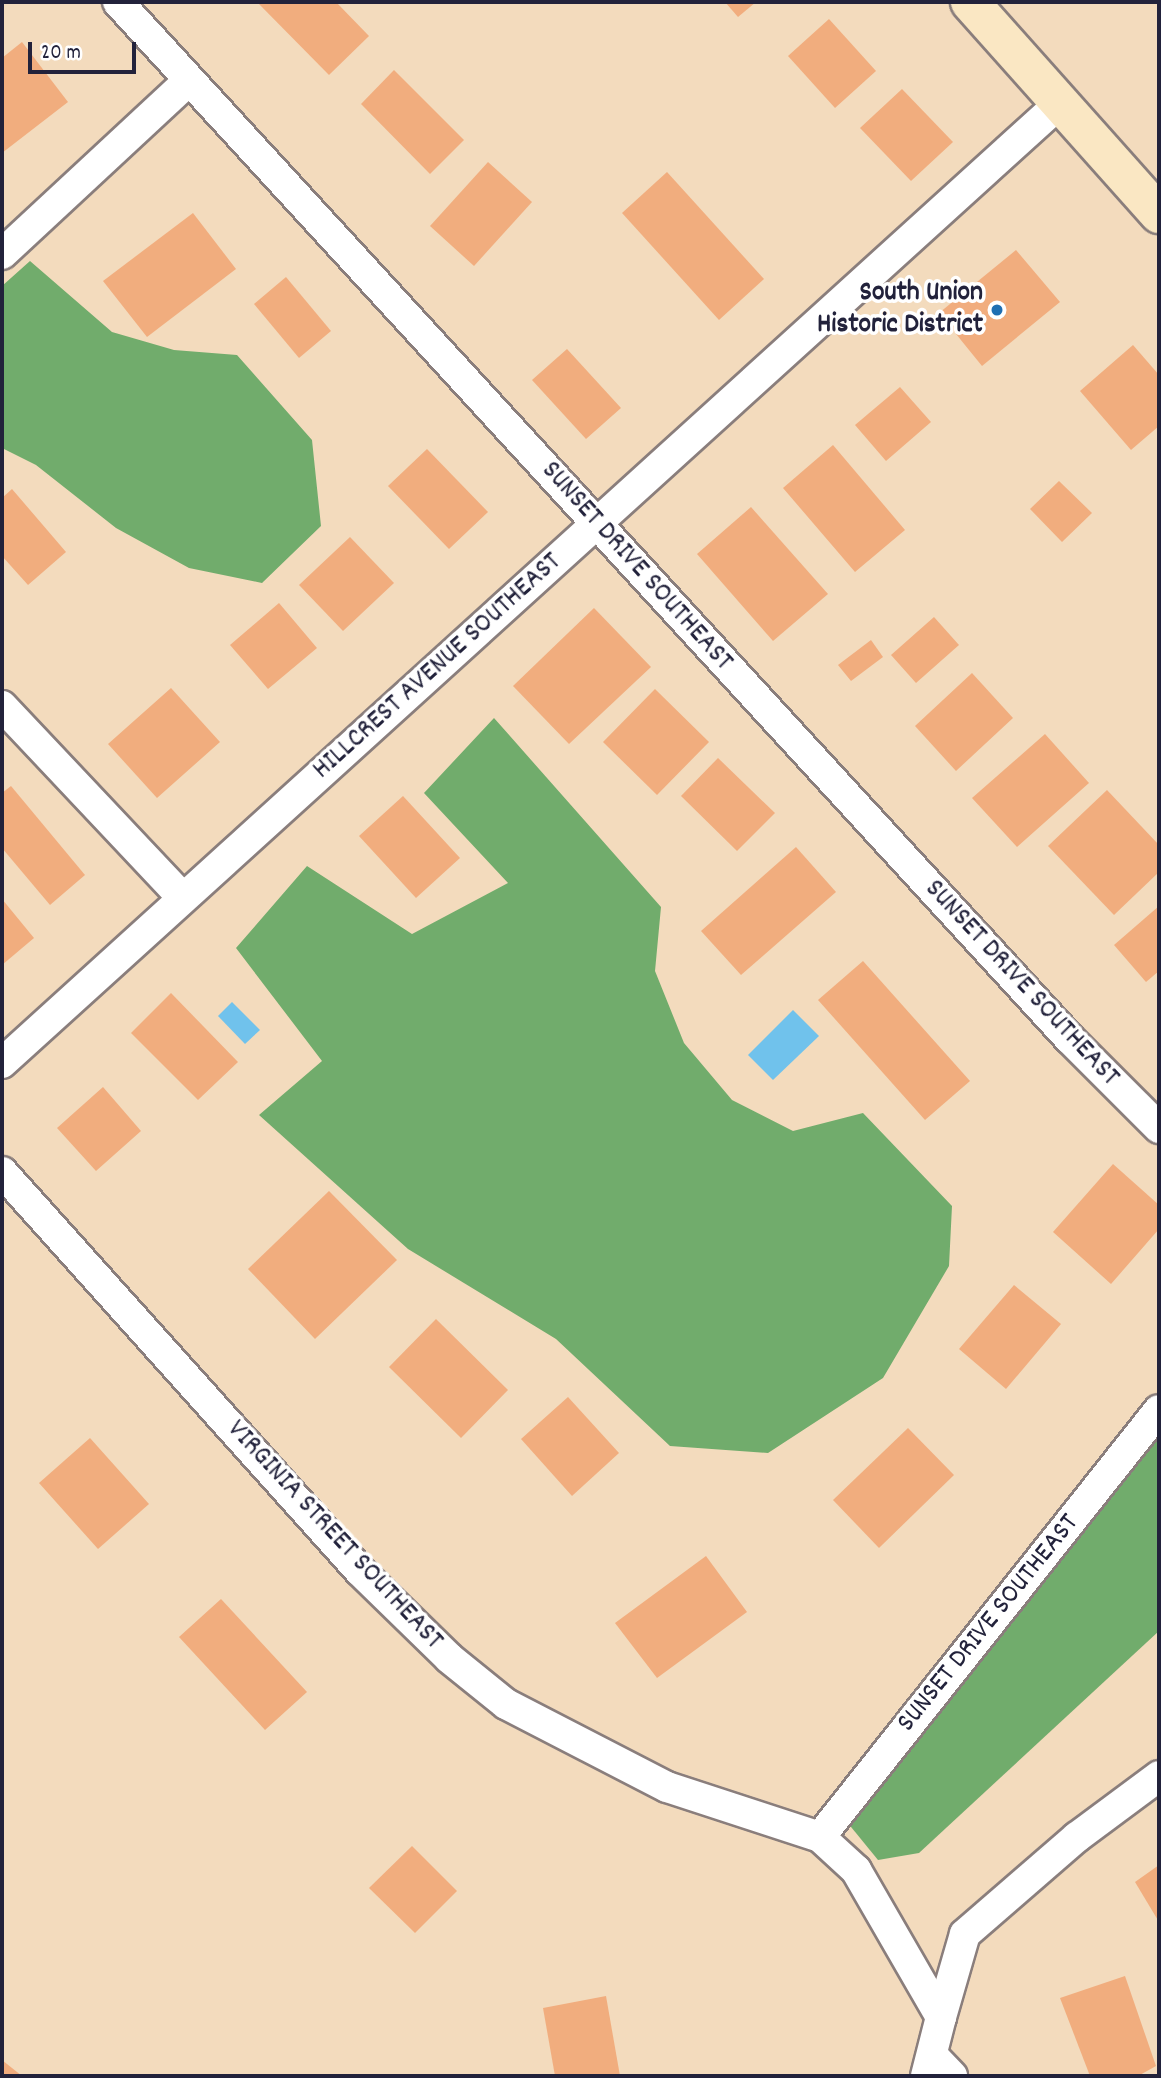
<!DOCTYPE html>
<html>
<head>
<meta charset="utf-8">
<style>
	body { margin:0 }
	#map { position:relative; width:1161px; height:2078px; overflow:hidden; background:#f3dbbd; font-family:Dekko,sans-serif }
	div>[style] { position:absolute }
	.forest>* { inset:0; background:#71ac6c }
	.water>* { inset:0; background:#70c2ec }
	.building>* { inset:0; background:#f1ad7e }
	.roads { filter:drop-shadow(2px 0 #8a7e7c) drop-shadow(-2px 0 #8a7e7c) drop-shadow(0 2px #8a7e7c) drop-shadow(0 -2px #8a7e7c) }
	.minor>* { height:30px; margin:-15px; padding:0 15px; transform-origin:15px; border-radius:15px; background:#fff }
	.secondary>* { height:38px; margin:-19px; padding:0 19px; transform-origin:19px; border-radius:19px; background:#fae7c3 }
	.dots>* { width:19px; height:19px; translate:-50% -50%; box-sizing:border-box; border:4px solid #fff; border-radius:50% }
	span { translate:-50% -50%; white-space:nowrap; text-align:center; line-height:1.15; -webkit-text-stroke:7px #fff; paint-order:stroke }
	.poi-label { font-size:28px; color:#22223b; font-weight:700 }
	.right { translate:-100% -50%; text-align:right }
	.street-label { font-size:28px; color:#22223b }
	.frame { position:absolute; inset:0; border:4px solid #22223b; pointer-events:none }
	.scale { position:absolute; left:28px; top:42px; width:108px; height:32px; box-sizing:border-box; border:4px solid #22223b; border-top:0; padding-left:9px; font-size:21px; line-height:24px; white-space:nowrap; color:#22223b; -webkit-text-stroke:5px #fff; paint-order:stroke }
</style>
</head>
<body>
<div id="map">
	<div class="forest">
		<i style="clip-path:polygon(30px 261px,112px 332px,174px 350px,237px 355px,312px 440px,321px 526px,262px 583px,189px 568px,116px 528px,36px 465px,2px 448px,2px 286px)"></i>
		<i style="clip-path:polygon(494px 718px,661px 907px,655px 971px,684px 1043px,732px 1100px,793px 1131px,863px 1113px,952px 1206px,949px 1266px,883px 1378px,768px 1453px,670px 1446px,556px 1339px,408px 1249px,259px 1115px,322px 1061px,236px 948px,307px 866px,412px 934px,508px 883px,424px 793px)"></i>
		<i style="clip-path:polygon(1159px 1435px,1159px 1631px,919px 1853px,878px 1860px,847px 1822px)"></i>
	</div>
	<div class="water">
		<i style="clip-path:polygon(232px 1002px,260px 1030px,245px 1044px,218px 1016px)"></i>
		<i style="clip-path:polygon(793px 1010px,819px 1036px,773px 1080px,748px 1055px)"></i>
	</div>
	<div class="building">
		<i style="clip-path:polygon(257px 2px,336px 2px,369px 36px,329px 75px)"></i>
		<i style="clip-path:polygon(725px 2px,756px 2px,738px 17px)"></i>
		<i style="clip-path:polygon(829px 19px,876px 71px,835px 108px,788px 56px)"></i>
		<i style="clip-path:polygon(22px 42px,68px 102px,2px 153px,2px 58px)"></i>
		<i style="clip-path:polygon(394px 70px,464px 140px,430px 174px,361px 104px)"></i>
		<i style="clip-path:polygon(902px 89px,953px 142px,911px 181px,860px 128px)"></i>
		<i style="clip-path:polygon(488px 162px,532px 202px,474px 266px,430px 226px)"></i>
		<i style="clip-path:polygon(667px 172px,764px 279px,719px 320px,622px 213px)"></i>
		<i style="clip-path:polygon(193px 213px,236px 269px,147px 337px,103px 281px)"></i>
		<i style="clip-path:polygon(1016px 250px,1060px 302px,982px 366px,939px 313px)"></i>
		<i style="clip-path:polygon(286px 277px,331px 331px,299px 358px,254px 304px)"></i>
		<i style="clip-path:polygon(1133px 345px,1159px 375px,1159px 426px,1131px 450px,1080px 391px)"></i>
		<i style="clip-path:polygon(567px 349px,621px 408px,586px 439px,532px 380px)"></i>
		<i style="clip-path:polygon(900px 387px,931px 422px,886px 461px,855px 425px)"></i>
		<i style="clip-path:polygon(833px 445px,905px 530px,855px 572px,783px 488px)"></i>
		<i style="clip-path:polygon(427px 449px,488px 512px,449px 549px,388px 486px)"></i>
		<i style="clip-path:polygon(1059px 481px,1092px 513px,1062px 542px,1030px 509px)"></i>
		<i style="clip-path:polygon(12px 489px,66px 552px,28px 585px,2px 556px,2px 498px)"></i>
		<i style="clip-path:polygon(751px 507px,828px 594px,773px 641px,697px 554px)"></i>
		<i style="clip-path:polygon(350px 537px,394px 583px,343px 631px,299px 585px)"></i>
		<i style="clip-path:polygon(279px 603px,317px 648px,268px 689px,230px 645px)"></i>
		<i style="clip-path:polygon(594px 608px,651px 667px,569px 744px,513px 686px)"></i>
		<i style="clip-path:polygon(934px 617px,959px 645px,916px 683px,891px 655px)"></i>
		<i style="clip-path:polygon(871px 640px,883px 657px,851px 681px,838px 665px)"></i>
		<i style="clip-path:polygon(972px 673px,1013px 718px,956px 771px,915px 726px)"></i>
		<i style="clip-path:polygon(171px 688px,220px 742px,157px 798px,108px 744px)"></i>
		<i style="clip-path:polygon(655px 689px,709px 742px,657px 795px,603px 742px)"></i>
		<i style="clip-path:polygon(1045px 734px,1089px 783px,1017px 847px,972px 798px)"></i>
		<i style="clip-path:polygon(718px 758px,775px 813px,737px 851px,681px 796px)"></i>
		<i style="clip-path:polygon(11px 786px,85px 875px,50px 905px,2px 848px,2px 793px)"></i>
		<i style="clip-path:polygon(1107px 790px,1159px 845px,1159px 872px,1114px 915px,1048px 846px)"></i>
		<i style="clip-path:polygon(403px 796px,460px 858px,416px 898px,359px 836px)"></i>
		<i style="clip-path:polygon(796px 847px,836px 892px,741px 975px,701px 931px)"></i>
		<i style="clip-path:polygon(2px 899px,34px 938px,2px 965px)"></i>
		<i style="clip-path:polygon(1159px 906px,1159px 971px,1146px 982px,1114px 945px)"></i>
		<i style="clip-path:polygon(863px 961px,970px 1081px,925px 1120px,818px 1000px)"></i>
		<i style="clip-path:polygon(171px 993px,238px 1062px,198px 1100px,131px 1033px)"></i>
		<i style="clip-path:polygon(103px 1087px,141px 1131px,96px 1171px,57px 1128px)"></i>
		<i style="clip-path:polygon(1113px 1164px,1159px 1205px,1159px 1229px,1111px 1284px,1053px 1232px)"></i>
		<i style="clip-path:polygon(329px 1191px,397px 1260px,315px 1339px,248px 1269px)"></i>
		<i style="clip-path:polygon(1014px 1285px,1061px 1324px,1006px 1389px,959px 1349px)"></i>
		<i style="clip-path:polygon(436px 1319px,508px 1390px,461px 1438px,389px 1367px)"></i>
		<i style="clip-path:polygon(568px 1397px,619px 1453px,572px 1496px,521px 1439px)"></i>
		<i style="clip-path:polygon(908px 1428px,954px 1475px,879px 1548px,833px 1500px)"></i>
		<i style="clip-path:polygon(90px 1438px,149px 1504px,98px 1549px,39px 1483px)"></i>
		<i style="clip-path:polygon(706px 1556px,747px 1612px,657px 1678px,615px 1623px)"></i>
		<i style="clip-path:polygon(221px 1599px,307px 1692px,265px 1730px,179px 1637px)"></i>
		<i style="clip-path:polygon(412px 1846px,457px 1891px,415px 1933px,369px 1888px)"></i>
		<i style="clip-path:polygon(1159px 1865px,1159px 1922px,1135px 1882px)"></i>
		<i style="clip-path:polygon(1125px 1976px,1156px 2066px,1138px 2076px,1090px 2076px,1060px 1998px)"></i>
		<i style="clip-path:polygon(606px 1996px,620px 2076px,555px 2076px,543px 2008px)"></i>
		<i style="clip-path:polygon(2px 2060px,22px 2076px,2px 2076px)"></i>
	</div>
	<div class="roads">
		<div class="minor">
			<i style="left:118px;top:2px;width:1408px;rotate:47.45deg"></i>
			<i style="left:1070px;top:1039px;width:126px;rotate:45deg"></i>
			<i style="left:2px;top:254px;width:255px;rotate:-42.9deg"></i>
			<i style="left:2px;top:706px;width:264px;rotate:46.7deg"></i>
			<i style="left:2px;top:1063px;width:1430px;rotate:-42.22deg"></i>
			<i style="left:2px;top:1172px;width:536px;rotate:48.1deg"></i>
			<i style="left:360px;top:1571px;width:124px;rotate:44.3deg"></i>
			<i style="left:449px;top:1658px;width:73px;rotate:38.9deg"></i>
			<i style="left:506px;top:1704px;width:181px;rotate:27.3deg"></i>
			<i style="left:667px;top:1787px;width:161px;rotate:18.1deg"></i>
			<i style="left:820px;top:1837px;width:49px;rotate:42.5deg"></i>
			<i style="left:856px;top:1870px;width:170px;rotate:60deg"></i>
			<i style="left:941px;top:2017px;width:61px;rotate:104.3deg"></i>
			<i style="left:820px;top:1837px;width:545px;rotate:-51.55deg"></i>
			<i style="left:941px;top:2017px;width:86px;rotate:-73.9deg"></i>
			<i style="left:965px;top:1934px;width:148px;rotate:-40.9deg"></i>
			<i style="left:1077px;top:1837px;width:102px;rotate:-36.6deg"></i>
			<i style="left:932px;top:2055px;width:29px;rotate:46deg"></i>
		</div>
		<div class="secondary">
			<i style="left:970px;top:2px;width:284px;rotate:48.3deg"></i>
		</div>
	</div>
	<div class="dots">
		<i style="left:997px;top:310px;background:#1f6fb2"></i>
	</div>
	<div class="poi-label">
		<span class="right" style="left:983px;top:310px">South Union<br>Historic District</span>
	</div>
	<div class="street-label">
		<span style="left:636px;top:567px;rotate:48deg">SUNSET DRIVE SOUTHEAST</span>
		<span style="left:438px;top:667px;rotate:-42deg">HILLCREST AVENUE SOUTHEAST</span>
		<span style="left:1021px;top:984px;rotate:47deg">SUNSET DRIVE SOUTHEAST</span>
		<span style="left:334px;top:1536px;rotate:47deg">VIRGINIA STREET SOUTHEAST</span>
		<span style="left:989px;top:1624px;rotate:-51deg">SUNSET DRIVE SOUTHEAST</span>
	</div>
	<div class="frame"></div>
	<div class="scale">20 m</div>
</div>
</body>
</html>
